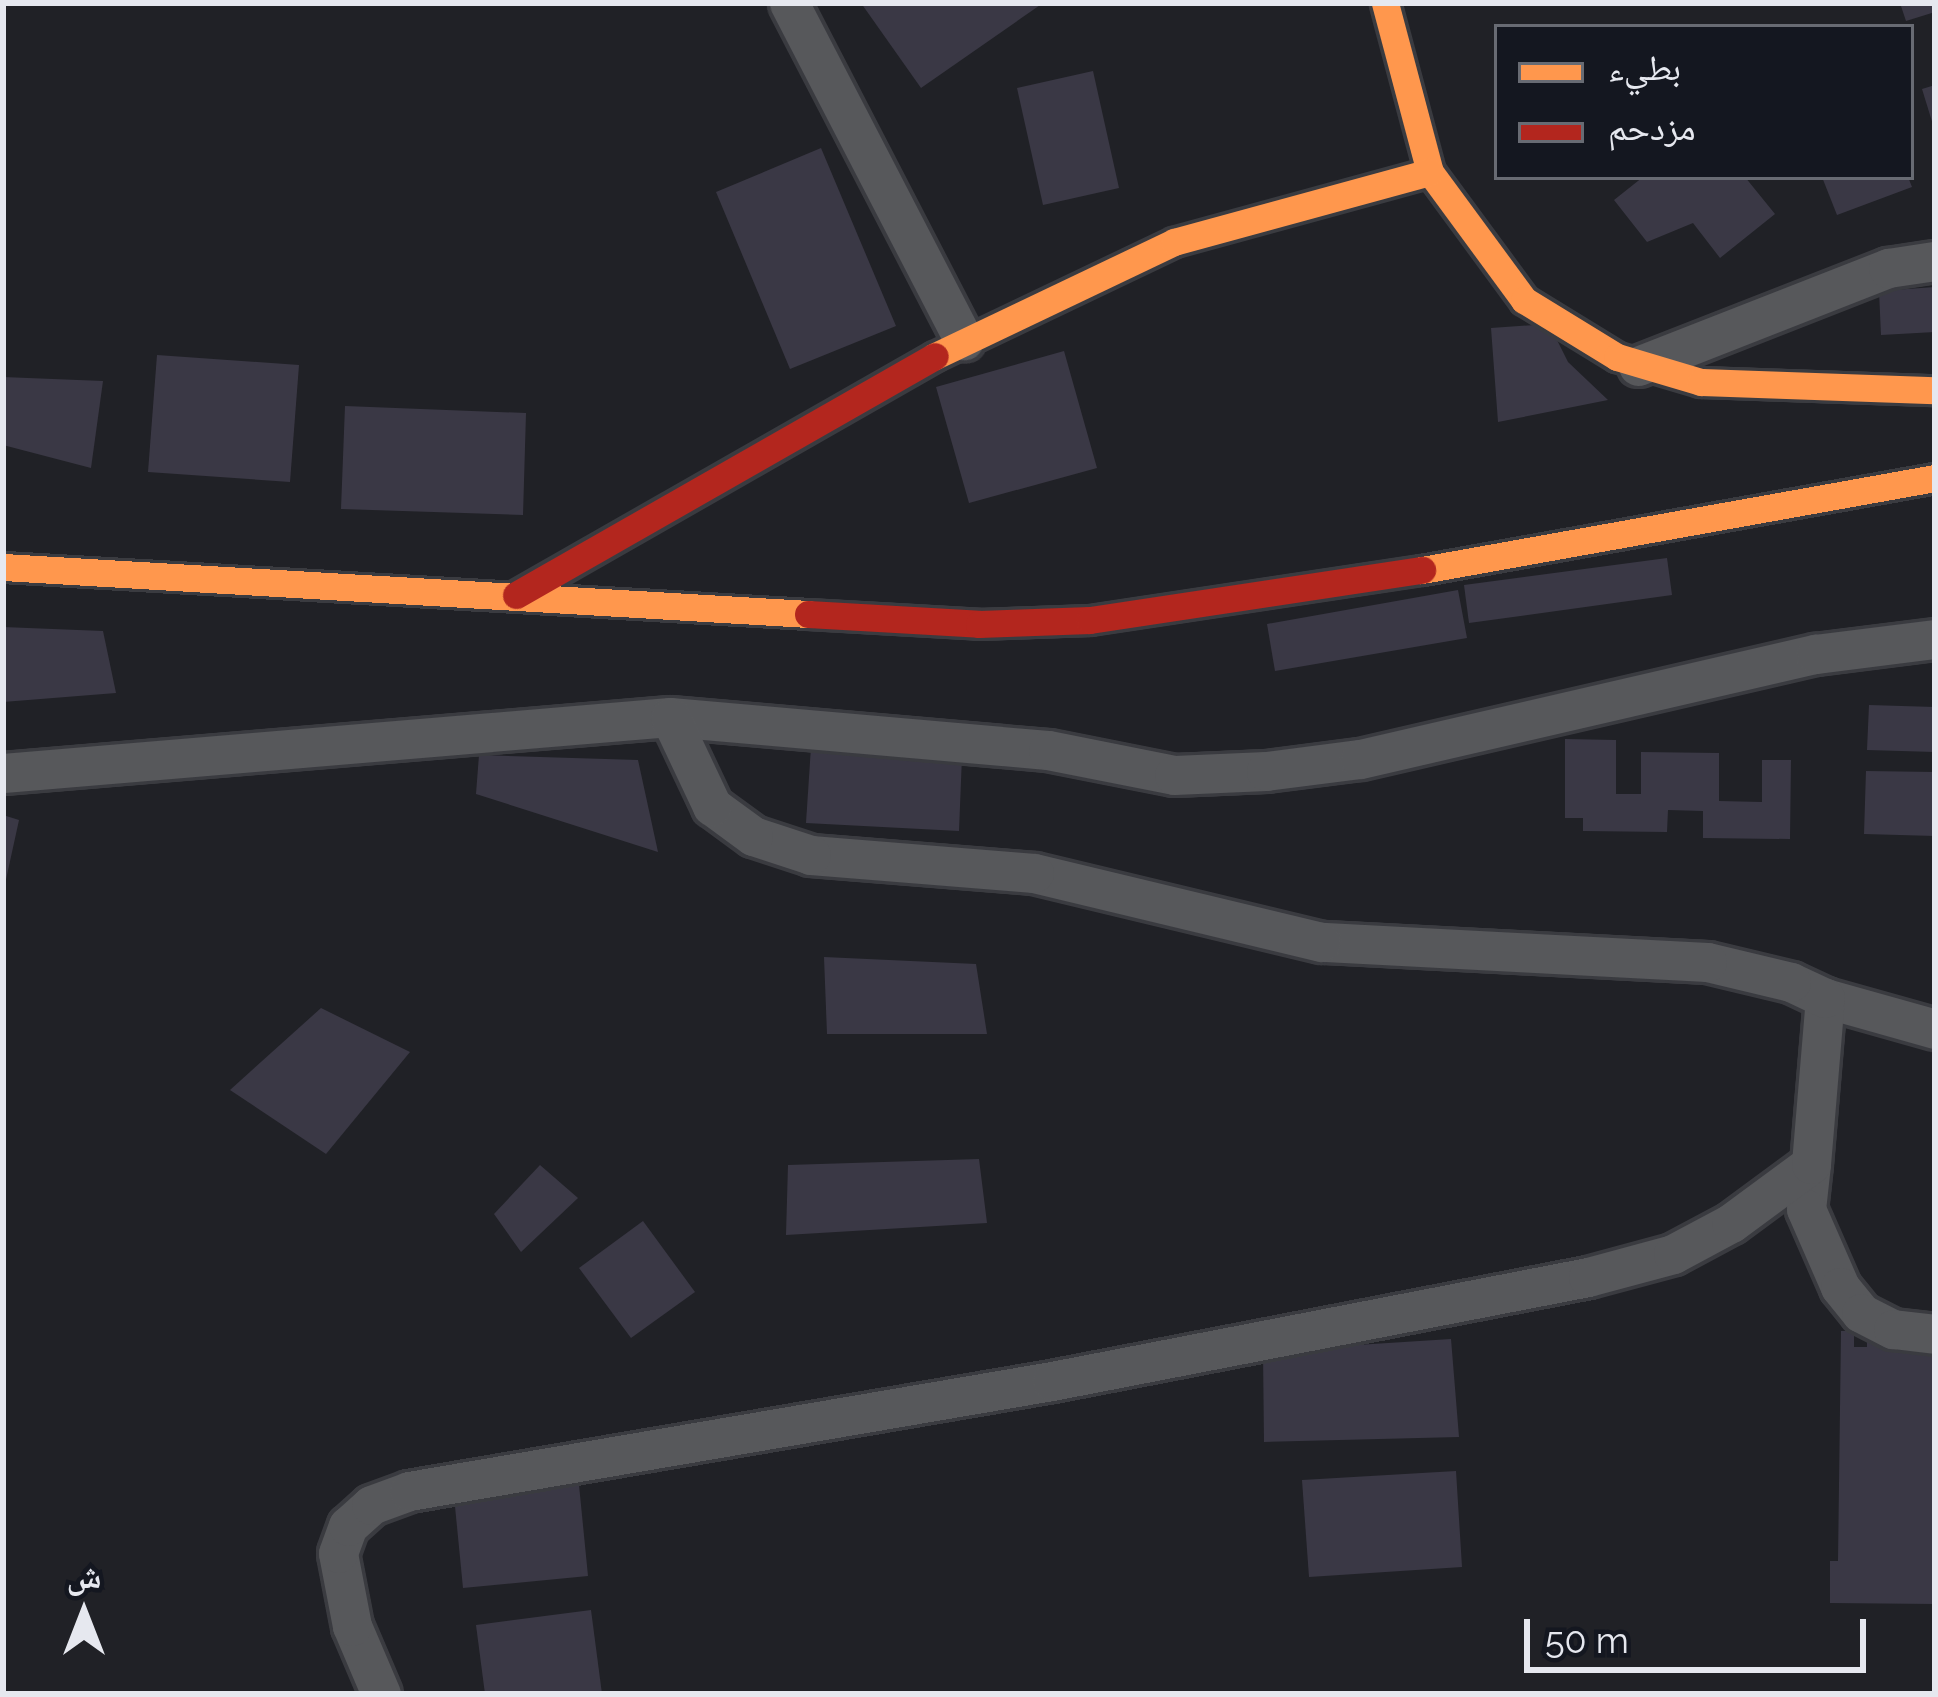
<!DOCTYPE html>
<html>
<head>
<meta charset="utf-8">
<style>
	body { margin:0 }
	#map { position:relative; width:1938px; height:1697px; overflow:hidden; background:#202126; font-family:Raleway,"Noto Naskh Arabic",sans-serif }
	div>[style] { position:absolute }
	.building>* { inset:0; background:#3a3845 }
	.roads { filter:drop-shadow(3px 0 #3a3b40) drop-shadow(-3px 0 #3a3b40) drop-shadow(0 3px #3a3b40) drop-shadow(0 -3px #3a3b40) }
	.street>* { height:39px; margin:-19.5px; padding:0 19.5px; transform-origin:19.5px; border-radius:19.5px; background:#57585b }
	.slow>* { height:27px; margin:-13.5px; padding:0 13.5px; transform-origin:13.5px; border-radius:13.5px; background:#ff974d }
	.jam>* { height:27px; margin:-13.5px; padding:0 13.5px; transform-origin:13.5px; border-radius:13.5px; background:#b3261e }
	span { translate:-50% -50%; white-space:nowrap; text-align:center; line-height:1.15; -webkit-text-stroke:12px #141720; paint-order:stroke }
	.frame { position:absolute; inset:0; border:6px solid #e6e8ef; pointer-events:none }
	.legend { position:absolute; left:1494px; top:24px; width:420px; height:156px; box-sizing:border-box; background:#141720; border:3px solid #686b73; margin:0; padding:15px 21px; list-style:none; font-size:36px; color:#e6e8ef }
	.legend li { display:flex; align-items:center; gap:24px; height:60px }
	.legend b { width:60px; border:3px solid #686b73 }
	.north { position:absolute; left:24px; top:1553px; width:120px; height:120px; -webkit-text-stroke:9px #141720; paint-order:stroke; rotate:0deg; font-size:33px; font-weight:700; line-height:48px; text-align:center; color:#e6e8ef }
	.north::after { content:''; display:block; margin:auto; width:42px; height:54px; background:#e6e8ef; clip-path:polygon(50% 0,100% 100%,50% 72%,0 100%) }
	.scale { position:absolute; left:1524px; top:1619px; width:342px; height:54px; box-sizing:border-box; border:6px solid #e6e8ef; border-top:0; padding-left:15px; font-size:36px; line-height:42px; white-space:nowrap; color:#e6e8ef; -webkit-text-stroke:9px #141720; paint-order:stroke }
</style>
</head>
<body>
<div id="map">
	<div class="building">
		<i style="clip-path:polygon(861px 3px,1043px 3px,921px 88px)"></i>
		<i style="clip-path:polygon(1900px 3px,1935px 3px,1935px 12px,1906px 21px)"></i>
		<i style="clip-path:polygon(1093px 71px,1119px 188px,1043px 205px,1017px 88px)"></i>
		<i style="clip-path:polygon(1935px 85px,1935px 128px,1934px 128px,1922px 89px)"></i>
		<i style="clip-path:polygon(821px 148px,896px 326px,790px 369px,716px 192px)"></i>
		<i style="clip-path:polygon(1643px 177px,1745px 177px,1775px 214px,1720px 258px,1693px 223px,1647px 242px,1614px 200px)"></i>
		<i style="clip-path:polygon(1822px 177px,1908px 177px,1912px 187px,1837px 215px)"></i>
		<i style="clip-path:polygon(1935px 287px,1935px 332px,1881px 335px,1879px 291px)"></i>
		<i style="clip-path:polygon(1549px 324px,1568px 362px,1608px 400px,1498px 422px,1491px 328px)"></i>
		<i style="clip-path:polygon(1064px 351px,1097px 468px,969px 503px,936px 387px)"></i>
		<i style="clip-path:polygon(157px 355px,299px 365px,290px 482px,148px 472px)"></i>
		<i style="clip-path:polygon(3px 377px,103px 381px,91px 468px,3px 445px)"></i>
		<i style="clip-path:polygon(345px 406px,526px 413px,523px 515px,341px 509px)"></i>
		<i style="clip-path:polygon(1667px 558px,1672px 595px,1469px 623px,1464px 585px)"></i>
		<i style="clip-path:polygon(1458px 590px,1467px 638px,1275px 671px,1267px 624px)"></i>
		<i style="clip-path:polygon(3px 627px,103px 631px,116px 693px,3px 702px)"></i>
		<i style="clip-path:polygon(1869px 705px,1935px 707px,1935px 752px,1867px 750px)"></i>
		<i style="clip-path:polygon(1565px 739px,1616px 740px,1616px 794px,1641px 794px,1641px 752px,1719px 753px,1719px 801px,1762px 802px,1762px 760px,1791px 760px,1790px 839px,1703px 838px,1703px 811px,1668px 810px,1667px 832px,1583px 831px,1583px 818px,1565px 818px)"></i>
		<i style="clip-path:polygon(811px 747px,962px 756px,959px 831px,806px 823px)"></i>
		<i style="clip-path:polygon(479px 755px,638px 760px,658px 852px,476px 794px)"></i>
		<i style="clip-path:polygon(1866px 771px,1935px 772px,1935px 836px,1864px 834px)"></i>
		<i style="clip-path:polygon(3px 815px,19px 820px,5px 884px,3px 884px)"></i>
		<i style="clip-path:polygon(824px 957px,976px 964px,987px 1034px,827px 1034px)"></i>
		<i style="clip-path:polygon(321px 1008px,410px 1052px,326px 1154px,230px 1090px)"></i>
		<i style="clip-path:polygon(979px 1159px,987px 1223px,786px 1235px,788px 1165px)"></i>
		<i style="clip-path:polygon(540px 1165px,578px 1198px,521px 1252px,494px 1214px)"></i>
		<i style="clip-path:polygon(643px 1221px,695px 1292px,631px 1338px,579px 1268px)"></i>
		<i style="clip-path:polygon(1841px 1331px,1854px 1331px,1854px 1347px,1867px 1347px,1867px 1335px,1935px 1336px,1935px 1604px,1830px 1603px,1830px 1561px,1838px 1561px)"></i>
		<i style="clip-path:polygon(1451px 1339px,1459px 1437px,1264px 1442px,1263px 1351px)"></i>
		<i style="clip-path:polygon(1456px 1471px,1462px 1567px,1309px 1577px,1302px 1480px)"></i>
		<i style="clip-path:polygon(579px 1485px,588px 1576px,463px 1588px,454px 1496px)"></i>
		<i style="clip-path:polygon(591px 1610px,602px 1694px,485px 1694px,476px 1625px)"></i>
	</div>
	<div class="roads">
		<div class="street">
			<i style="left:789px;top:3px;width:380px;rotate:62.6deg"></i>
			<i style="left:1638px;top:366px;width:269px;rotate:-21.4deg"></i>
			<i style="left:1888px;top:268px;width:48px;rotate:-8.5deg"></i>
			<i style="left:3px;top:773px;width:669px;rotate:-4.8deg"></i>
			<i style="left:670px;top:717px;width:379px;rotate:5deg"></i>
			<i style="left:1048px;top:750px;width:128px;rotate:11.2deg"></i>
			<i style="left:1174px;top:775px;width:92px;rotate:-2.5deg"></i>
			<i style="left:1266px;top:771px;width:95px;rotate:-7.3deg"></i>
			<i style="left:1360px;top:759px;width:468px;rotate:-13deg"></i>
			<i style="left:1816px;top:654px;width:120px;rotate:-7.2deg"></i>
			<i style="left:1825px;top:998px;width:114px;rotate:15.7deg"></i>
			<i style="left:1811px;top:1164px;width:45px;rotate:96.3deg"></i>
			<i style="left:1806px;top:1209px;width:85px;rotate:66.4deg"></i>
			<i style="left:1840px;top:1287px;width:33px;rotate:51deg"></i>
			<i style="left:1861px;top:1313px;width:36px;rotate:27deg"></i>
			<i style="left:1893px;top:1329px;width:42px;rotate:6.8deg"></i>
			<i style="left:381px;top:1694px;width:74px;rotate:-113.1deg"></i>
			<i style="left:352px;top:1626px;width:74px;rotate:-100.9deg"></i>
			<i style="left:338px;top:1553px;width:29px;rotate:-70deg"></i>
			<i style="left:348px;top:1526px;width:31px;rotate:-42deg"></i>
			<i style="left:371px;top:1505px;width:40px;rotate:-20.2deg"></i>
			<i style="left:409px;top:1491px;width:652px;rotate:-9.71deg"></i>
			<i style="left:1052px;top:1381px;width:546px;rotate:-10.98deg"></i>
			<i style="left:1588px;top:1277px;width:88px;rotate:-15.1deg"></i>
			<i style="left:1673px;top:1254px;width:66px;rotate:-28.1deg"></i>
			<i style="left:1731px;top:1223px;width:99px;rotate:-36.4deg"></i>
			<i style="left:1811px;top:1164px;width:167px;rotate:-85.2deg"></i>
			<i style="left:1825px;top:998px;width:38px;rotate:-155deg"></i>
			<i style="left:1791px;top:982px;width:86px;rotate:-166.6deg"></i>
			<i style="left:1707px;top:962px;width:387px;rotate:-177deg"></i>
			<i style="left:1321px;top:942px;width:295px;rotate:-166.5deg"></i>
			<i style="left:1034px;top:873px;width:224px;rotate:-175.4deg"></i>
			<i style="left:811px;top:855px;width:61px;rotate:-161.9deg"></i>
			<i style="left:753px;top:836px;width:51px;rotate:-143.8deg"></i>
			<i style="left:712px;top:806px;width:98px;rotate:-115.3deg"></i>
		</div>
		<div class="slow">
			<i style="left:1385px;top:3px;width:175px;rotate:75.1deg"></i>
			<i style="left:1430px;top:172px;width:159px;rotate:53.7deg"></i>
			<i style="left:1524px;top:300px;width:109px;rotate:31.5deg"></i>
			<i style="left:1617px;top:357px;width:88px;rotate:16.6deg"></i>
			<i style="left:1701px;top:382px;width:234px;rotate:2deg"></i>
			<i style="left:935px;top:356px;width:265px;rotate:-25.5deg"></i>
			<i style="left:1174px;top:242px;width:265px;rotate:-15.3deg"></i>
			<i style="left:3px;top:567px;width:806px;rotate:3.34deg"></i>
			<i style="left:1422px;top:570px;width:521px;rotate:-10.17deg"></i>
		</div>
		<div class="jam">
			<i style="left:516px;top:595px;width:482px;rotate:-29.7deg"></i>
			<i style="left:808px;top:614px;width:171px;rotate:3.3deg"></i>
			<i style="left:979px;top:624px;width:111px;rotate:-2.1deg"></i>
			<i style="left:1090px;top:620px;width:336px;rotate:-8.6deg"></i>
		</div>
	</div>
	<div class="frame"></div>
	<ul class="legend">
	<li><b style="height:15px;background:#ff974d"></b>بطيء</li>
	<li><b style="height:15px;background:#b3261e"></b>مزدحم</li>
	</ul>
	<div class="north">ش</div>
	<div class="scale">50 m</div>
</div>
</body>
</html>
